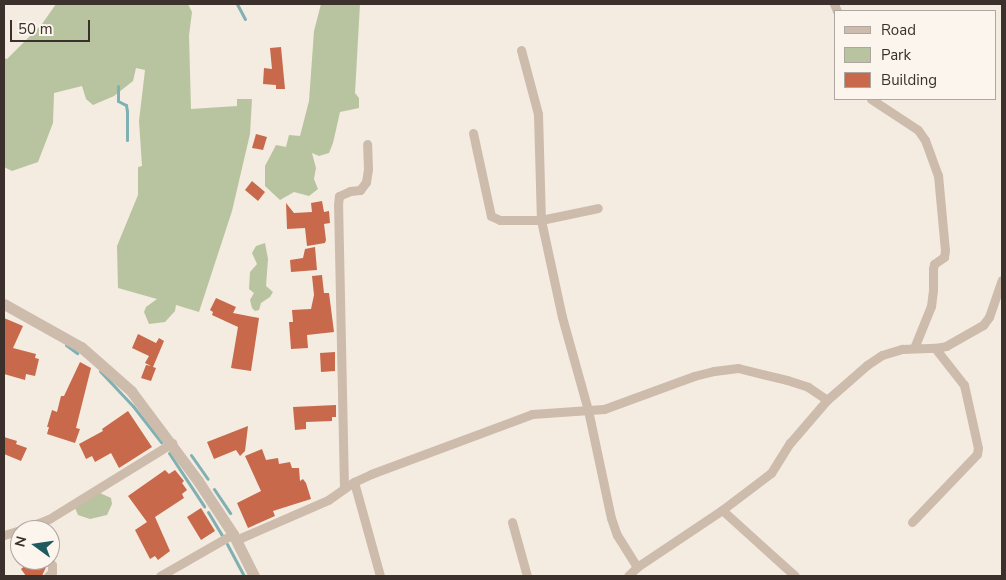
<!DOCTYPE html>
<html>
<head>
<meta charset="utf-8">
<style>
	body { margin:0 }
	#map { position:relative; width:1006px; height:580px; overflow:hidden; background:#f4ebe1; font-family:"Nunito Sans",sans-serif }
	div>[style] { position:absolute }
	.green>* { inset:0; background:#b8c4a0 }
	.stream>* { height:3px; margin:-1.5px; padding:0 1.5px; transform-origin:1.5px; border-radius:1.5px; background:#7fb0b2 }
	.building>* { inset:0; background:#c8694b }
	.minor>* { height:9px; margin:-4.5px; padding:0 4.5px; transform-origin:4.5px; border-radius:4.5px; background:#cdbbac }
	.tertiary>* { height:11px; margin:-5.5px; padding:0 5.5px; transform-origin:5.5px; border-radius:5.5px; background:#cdbbac }
	span { translate:-50% -50%; white-space:nowrap; text-align:center; line-height:1.15; -webkit-text-stroke:5px #fbf5ee; paint-order:stroke }
	.frame { position:absolute; inset:0; border:5px solid #3b302b; pointer-events:none }
	.legend { position:absolute; left:834px; top:10px; width:162px; height:90px; box-sizing:border-box; background:#fbf5ee; border:1px solid #aea6a0; margin:0; padding:6px 9px; list-style:none; font-size:15px; color:#3b302b }
	.legend li { display:flex; align-items:center; gap:10px; height:25px }
	.legend b { width:25px; border:1px solid #aea6a0 }
	.north { position:absolute; left:10px; top:520px; width:50px; height:50px; box-sizing:border-box; background:#fbf5ee; border:1px solid #aea6a0; border-radius:50%; rotate:284deg; font-size:14px; font-weight:700; line-height:20px; text-align:center; color:#3b302b }
	.north::after { content:''; display:block; margin:auto; width:18px; height:22px; background:#1f5a5e; clip-path:polygon(50% 0,100% 100%,50% 72%,0 100%) }
	.scale { position:absolute; left:10px; top:20px; width:80px; height:22px; box-sizing:border-box; border:2px solid #3b302b; border-top:0; padding-left:6px; font-size:15px; line-height:18px; white-space:nowrap; color:#3b302b; -webkit-text-stroke:4px #fbf5ee; paint-order:stroke }
</style>
</head>
<body>
<div id="map">
	<div class="green">
		<i style="clip-path:polygon(56px 4px,188px 4px,192px 12px,189px 35px,191px 109px,237px 106px,237px 99px,252px 99px,250px 134px,232px 211px,199px 312px,176px 305px,175px 311px,165px 322px,149px 324px,144px 312px,146px 307px,157px 299px,118px 288px,117px 246px,138px 195px,138px 167px,142px 166px,139px 121px,145px 70px,136px 68px,133px 81px,114px 96px,93px 105px,86px 99px,82px 86px,54px 93px,53px 123px,38px 162px,12px 171px,4px 167px,4px 58px,7px 59px,42px 24px)"></i>
		<i style="clip-path:polygon(321px 4px,360px 4px,355px 93px,359px 98px,359px 108px,340px 112px,333px 143px,329px 153px,319px 156px,312px 153px,316px 168px,314px 179px,318px 189px,309px 196px,294px 192px,280px 200px,265px 186px,265px 166px,276px 145px,286px 147px,289px 135px,300px 136px,309px 101px,314px 31px)"></i>
		<i style="clip-path:polygon(265px 243px,268px 259px,266px 286px,273px 292px,270px 297px,261px 303px,259px 310px,255px 311px,252px 308px,250px 300px,254px 293px,249px 289px,250px 272px,257px 264px,252px 253px,256px 246px)"></i>
		<i style="clip-path:polygon(100px 493px,111px 498px,112px 504px,107px 515px,90px 519px,78px 515px,75px 508px,76px 506px,85px 499px)"></i>
	</div>
	<div class="stream">
		<i style="left:237px;top:4px;width:17px;rotate:62deg"></i>
		<i style="left:118px;top:86px;width:15px;rotate:90deg"></i>
		<i style="left:118px;top:101px;width:9px;rotate:27deg"></i>
		<i style="left:126px;top:105px;width:6px;rotate:81deg"></i>
		<i style="left:127px;top:111px;width:29px;rotate:90deg"></i>
		<i style="left:66px;top:345px;width:14px;rotate:36deg"></i>
		<i style="left:100px;top:371px;width:48px;rotate:46.7deg"></i>
		<i style="left:133px;top:406px;width:46px;rotate:52.1deg"></i>
		<i style="left:169px;top:453px;width:64px;rotate:56.6deg"></i>
		<i style="left:191px;top:455px;width:29px;rotate:55deg"></i>
		<i style="left:214px;top:489px;width:29px;rotate:56deg"></i>
		<i style="left:208px;top:512px;width:29px;rotate:59deg"></i>
		<i style="left:227px;top:544px;width:36px;rotate:62deg"></i>
	</div>
	<div class="building">
		<i style="clip-path:polygon(281px 47px,285px 89px,276px 89px,276px 85px,263px 84px,264px 68px,272px 69px,270px 48px)"></i>
		<i style="clip-path:polygon(256px 134px,267px 137px,263px 150px,252px 148px)"></i>
		<i style="clip-path:polygon(252px 181px,265px 192px,258px 201px,245px 190px)"></i>
		<i style="clip-path:polygon(322px 201px,324px 212px,329px 211px,330px 223px,324px 224px,326px 240px,325px 243px,307px 246px,305px 228px,287px 229px,286px 203px,294px 213px,312px 212px,311px 203px)"></i>
		<i style="clip-path:polygon(315px 247px,317px 270px,291px 272px,290px 260px,303px 258px,305px 249px)"></i>
		<i style="clip-path:polygon(322px 275px,324px 293px,329px 293px,334px 332px,307px 335px,308px 348px,291px 349px,289px 322px,293px 322px,292px 310px,311px 309px,314px 295px,312px 276px)"></i>
		<i style="clip-path:polygon(216px 298px,236px 307px,233px 313px,259px 318px,251px 371px,231px 368px,238px 327px,212px 315px,213px 312px,210px 310px)"></i>
		<i style="clip-path:polygon(4px 318px,23px 326px,13px 348px,36px 354px,35px 358px,39px 359px,35px 376px,26px 374px,25px 380px,4px 374px)"></i>
		<i style="clip-path:polygon(138px 334px,156px 343px,159px 338px,164px 341px,153px 367px,156px 368px,151px 381px,141px 378px,146px 365px,151px 366px,145px 363px,149px 356px,132px 348px)"></i>
		<i style="clip-path:polygon(335px 352px,335px 371px,321px 372px,320px 353px)"></i>
		<i style="clip-path:polygon(80px 362px,91px 368px,76px 428px,80px 429px,75px 443px,47px 434px,49px 427px,47px 427px,52px 410px,57px 412px,61px 396px,64px 396px)"></i>
		<i style="clip-path:polygon(336px 405px,336px 417px,332px 417px,332px 421px,306px 422px,306px 429px,295px 430px,293px 407px)"></i>
		<i style="clip-path:polygon(128px 411px,152px 447px,119px 468px,111px 453px,95px 462px,92px 456px,86px 459px,79px 444px,103px 431px,102px 429px)"></i>
		<i style="clip-path:polygon(248px 426px,245px 451px,240px 456px,236px 450px,214px 459px,207px 442px)"></i>
		<i style="clip-path:polygon(4px 437px,17px 441px,16px 444px,27px 448px,21px 461px,4px 454px)"></i>
		<i style="clip-path:polygon(262px 449px,266px 460px,278px 458px,279px 464px,290px 462px,292px 468px,299px 468px,300px 481px,303px 479px,306px 483px,311px 499px,273px 511px,275px 516px,248px 528px,237px 503px,261px 491px,245px 456px)"></i>
		<i style="clip-path:polygon(165px 470px,169px 474px,175px 470px,184px 481px,182px 483px,187px 490px,182px 494px,184px 498px,155px 517px,170px 551px,158px 560px,155px 556px,150px 559px,135px 530px,147px 522px,128px 496px)"></i>
		<i style="clip-path:polygon(201px 508px,215px 531px,201px 540px,187px 517px)"></i>
		<i style="clip-path:polygon(32px 560px,42px 560px,46px 567px,42px 576px,26px 576px,21px 569px)"></i>
	</div>
	<div class="minor">
		<i style="left:834px;top:4px;width:8px;rotate:67deg"></i>
		<i style="left:521px;top:50px;width:66px;rotate:75.1deg"></i>
		<i style="left:538px;top:114px;width:106px;rotate:88.4deg"></i>
		<i style="left:541px;top:220px;width:58px;rotate:-11.9deg"></i>
		<i style="left:871px;top:99px;width:56px;rotate:33.4deg"></i>
		<i style="left:918px;top:130px;width:12px;rotate:55deg"></i>
		<i style="left:925px;top:140px;width:37px;rotate:70deg"></i>
		<i style="left:938px;top:175px;width:75px;rotate:84.7deg"></i>
		<i style="left:945px;top:250px;width:7px;rotate:98deg"></i>
		<i style="left:944px;top:257px;width:12px;rotate:145deg"></i>
		<i style="left:934px;top:264px;width:5px;rotate:101deg"></i>
		<i style="left:933px;top:269px;width:21px;rotate:90deg"></i>
		<i style="left:933px;top:290px;width:16px;rotate:97deg"></i>
		<i style="left:931px;top:306px;width:45px;rotate:112deg"></i>
		<i style="left:473px;top:133px;width:85px;rotate:77.8deg"></i>
		<i style="left:491px;top:216px;width:10px;rotate:24deg"></i>
		<i style="left:500px;top:220px;width:41px"></i>
		<i style="left:541px;top:220px;width:99px;rotate:77.8deg"></i>
		<i style="left:562px;top:317px;width:97px;rotate:74.4deg"></i>
		<i style="left:588px;top:410px;width:110px;rotate:78deg"></i>
		<i style="left:611px;top:518px;width:18px;rotate:71deg"></i>
		<i style="left:617px;top:535px;width:38px;rotate:58deg"></i>
		<i style="left:354px;top:482px;width:98px;rotate:74.5deg"></i>
		<i style="left:344px;top:488px;width:283px;rotate:-91.2deg"></i>
		<i style="left:338px;top:205px;width:9px;rotate:-84deg"></i>
		<i style="left:339px;top:196px;width:12px;rotate:-24deg"></i>
		<i style="left:350px;top:191px;width:10px;rotate:-6deg"></i>
		<i style="left:360px;top:190px;width:10px;rotate:-53deg"></i>
		<i style="left:366px;top:182px;width:13px;rotate:-81deg"></i>
		<i style="left:368px;top:169px;width:25px;rotate:-92deg"></i>
		<i style="left:722px;top:510px;width:98px;rotate:42.1deg"></i>
		<i style="left:512px;top:522px;width:56px;rotate:74.5deg"></i>
		<i style="left:912px;top:522px;width:94px;rotate:-46.3deg"></i>
		<i style="left:977px;top:454px;width:6px;rotate:-81deg"></i>
		<i style="left:978px;top:448px;width:65px;rotate:-102.5deg"></i>
		<i style="left:964px;top:385px;width:47px;rotate:-128.1deg"></i>
		<i style="left:20px;top:530px;width:31px;rotate:-21deg"></i>
		<i style="left:49px;top:519px;width:145px;rotate:-31.7deg"></i>
		<i style="left:4px;top:535px;width:17px;rotate:-17deg"></i>
		<i style="left:236px;top:540px;width:100px;rotate:-23.5deg"></i>
		<i style="left:328px;top:500px;width:32px;rotate:-35deg"></i>
		<i style="left:354px;top:482px;width:19px;rotate:-25deg"></i>
		<i style="left:371px;top:474px;width:172px;rotate:-20.4deg"></i>
		<i style="left:532px;top:414px;width:72px;rotate:-4deg"></i>
		<i style="left:604px;top:409px;width:96px;rotate:-20.1deg"></i>
		<i style="left:694px;top:376px;width:21px;rotate:-14deg"></i>
		<i style="left:714px;top:371px;width:24px;rotate:-7deg"></i>
		<i style="left:738px;top:368px;width:50px;rotate:13.8deg"></i>
		<i style="left:787px;top:380px;width:22px;rotate:18deg"></i>
		<i style="left:808px;top:387px;width:23px;rotate:34deg"></i>
		<i style="left:48px;top:560px;width:6px;rotate:51deg"></i>
		<i style="left:52px;top:565px;width:7px;rotate:90deg"></i>
		<i style="left:52px;top:572px;width:6px;rotate:135deg"></i>
		<i style="left:160px;top:576px;width:84px;rotate:-29.9deg"></i>
		<i style="left:628px;top:576px;width:13px;rotate:-45deg"></i>
		<i style="left:637px;top:567px;width:102px;rotate:-33.8deg"></i>
		<i style="left:722px;top:510px;width:61px;rotate:-37.1deg"></i>
		<i style="left:771px;top:473px;width:36px;rotate:-58deg"></i>
		<i style="left:790px;top:443px;width:57px;rotate:-49.3deg"></i>
		<i style="left:827px;top:400px;width:53px;rotate:-41.2deg"></i>
		<i style="left:867px;top:365px;width:18px;rotate:-34deg"></i>
		<i style="left:882px;top:355px;width:21px;rotate:-17deg"></i>
		<i style="left:902px;top:349px;width:33px;rotate:-2deg"></i>
		<i style="left:935px;top:348px;width:11px;rotate:-10deg"></i>
		<i style="left:946px;top:346px;width:43px;rotate:-29.6deg"></i>
		<i style="left:983px;top:325px;width:10px;rotate:-53deg"></i>
		<i style="left:989px;top:317px;width:39px;rotate:-71deg"></i>
	</div>
	<div class="tertiary">
		<i style="left:4px;top:304px;width:88px;rotate:29.2deg"></i>
		<i style="left:81px;top:347px;width:67px;rotate:41.3deg"></i>
		<i style="left:131px;top:391px;width:112px;rotate:53.3deg"></i>
		<i style="left:198px;top:481px;width:64px;rotate:56.6deg"></i>
		<i style="left:233px;top:534px;width:47px;rotate:63.4deg"></i>
	</div>
	<div class="frame"></div>
	<ul class="legend">
	<li><b style="height:6px;background:#cdbbac"></b>Road</li>
	<li><b style="height:14px;background:#b8c4a0"></b>Park</li>
	<li><b style="height:14px;background:#c8694b"></b>Building</li>
	</ul>
	<div class="north">N</div>
	<div class="scale">50 m</div>
</div>
</body>
</html>
